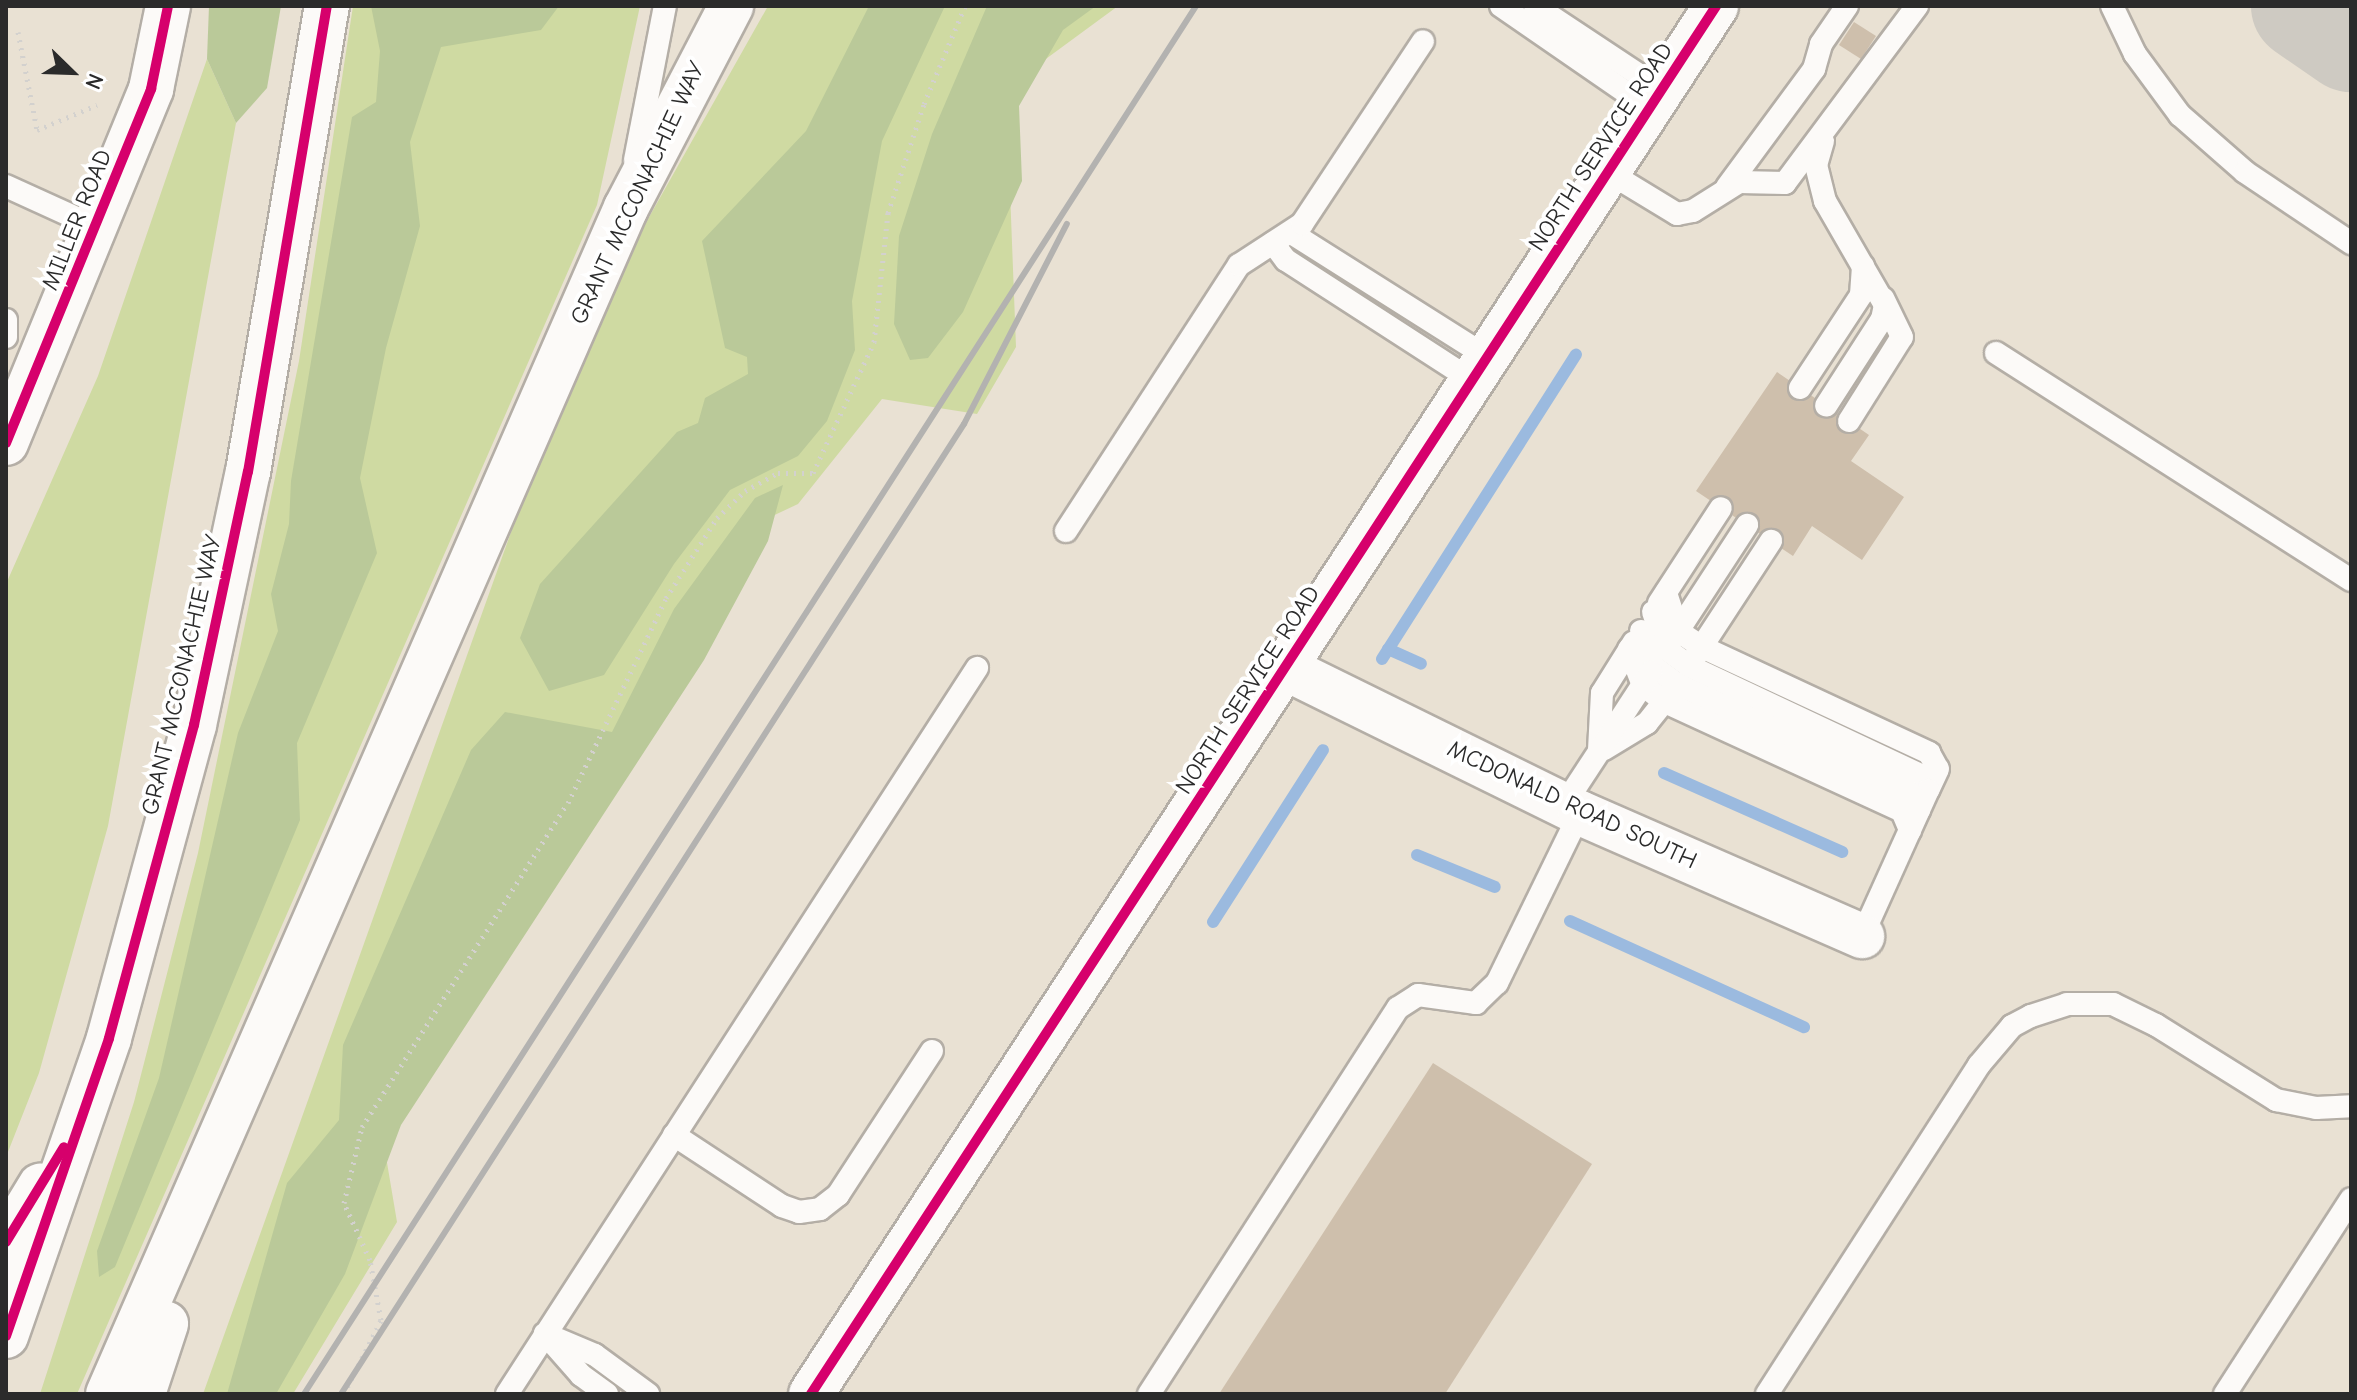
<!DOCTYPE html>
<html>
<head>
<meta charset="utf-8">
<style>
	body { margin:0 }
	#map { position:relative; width:2357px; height:1400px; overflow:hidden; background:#e9e1d3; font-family:"Comic Neue",sans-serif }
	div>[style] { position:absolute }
	.green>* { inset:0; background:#cfdaa2 }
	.forest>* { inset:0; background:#bac999 }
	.stream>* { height:12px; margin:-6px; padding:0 6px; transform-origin:6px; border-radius:6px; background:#9bbadf }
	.taxiway>* { height:110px; margin:-55px; padding:0 55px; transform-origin:55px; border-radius:55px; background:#cecac2 }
	.building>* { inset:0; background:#cebfac }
	.path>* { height:5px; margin-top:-2.5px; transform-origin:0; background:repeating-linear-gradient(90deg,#d3d1ce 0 2px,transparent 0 8px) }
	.roads { filter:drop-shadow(2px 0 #b4aea6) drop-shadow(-2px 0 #b4aea6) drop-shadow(0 2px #b4aea6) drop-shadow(0 -2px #b4aea6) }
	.lane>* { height:22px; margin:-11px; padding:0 11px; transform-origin:11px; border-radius:11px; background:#fcfaf8 }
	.street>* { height:44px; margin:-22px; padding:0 22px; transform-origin:22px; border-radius:22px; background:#fcfaf8 }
	.primary>* { height:44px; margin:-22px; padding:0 22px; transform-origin:22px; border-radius:22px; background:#fcfaf8 }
	.rail>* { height:6px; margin:-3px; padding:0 3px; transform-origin:3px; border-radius:3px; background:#b3b2b0 }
	.cycleway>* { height:10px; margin:-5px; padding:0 5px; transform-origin:5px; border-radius:5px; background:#d6006c }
	span { translate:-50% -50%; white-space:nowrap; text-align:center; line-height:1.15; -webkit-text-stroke:8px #fff; paint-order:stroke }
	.street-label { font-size:24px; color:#2b2b2b }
	.frame { position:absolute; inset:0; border:8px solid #2b2b2b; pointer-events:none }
	.north { position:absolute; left:32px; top:32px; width:80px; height:80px; -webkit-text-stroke:6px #fff; paint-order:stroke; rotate:113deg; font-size:22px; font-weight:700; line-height:32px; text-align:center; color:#2b2b2b }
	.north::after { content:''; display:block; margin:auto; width:28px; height:36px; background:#2b2b2b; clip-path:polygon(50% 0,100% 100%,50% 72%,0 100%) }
</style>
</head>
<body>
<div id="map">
	<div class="green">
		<i style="clip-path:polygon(353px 6px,640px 6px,597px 205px,77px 1394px,40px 1394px,134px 1102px,198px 853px,299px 361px)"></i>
		<i style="clip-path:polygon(768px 6px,1118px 6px,1024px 75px,1007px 113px,1016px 347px,977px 414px,882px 399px,798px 504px,764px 520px,382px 1133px,397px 1222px,293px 1394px,203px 1394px,540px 451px,621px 267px)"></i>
		<i style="clip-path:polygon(207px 59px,236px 123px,108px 826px,39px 1073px,6px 1157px,6px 584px,98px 376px)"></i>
	</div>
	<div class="forest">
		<i style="clip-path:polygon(209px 6px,281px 6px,267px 88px,236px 123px,207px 59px)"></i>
		<i style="clip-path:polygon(371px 6px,559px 6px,541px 30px,441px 47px,410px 142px,420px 226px,386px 348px,360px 478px,377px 553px,297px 743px,300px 820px,115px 1267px,99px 1277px,97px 1251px,159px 1078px,238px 733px,278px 631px,271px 594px,289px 524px,291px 481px,352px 117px,376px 102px,380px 51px)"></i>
		<i style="clip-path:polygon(869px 6px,945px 6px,882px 141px,852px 301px,855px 350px,827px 421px,798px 456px,730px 490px,674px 564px,604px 675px,549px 691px,520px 638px,540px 584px,677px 432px,698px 423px,705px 398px,748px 374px,747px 357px,725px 348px,702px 241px,806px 131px)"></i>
		<i style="clip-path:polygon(987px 6px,1096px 6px,1063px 30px,1019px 106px,1022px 181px,963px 312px,928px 358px,910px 360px,894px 324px,899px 236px,932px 134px)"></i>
		<i style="clip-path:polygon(783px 485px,768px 541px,704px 660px,401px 1125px,345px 1274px,276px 1394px,227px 1394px,287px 1183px,339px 1120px,343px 1045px,471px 750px,505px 712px,612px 732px,674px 609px,755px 498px)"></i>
	</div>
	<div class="stream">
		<i style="left:1388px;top:649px;width:36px;rotate:24deg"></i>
		<i style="left:1382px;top:659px;width:361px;rotate:-57.5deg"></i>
		<i style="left:1664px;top:773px;width:195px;rotate:23.9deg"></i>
		<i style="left:1417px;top:855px;width:84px;rotate:22.3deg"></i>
		<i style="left:1570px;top:921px;width:257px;rotate:24.4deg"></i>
		<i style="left:1213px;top:922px;width:204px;rotate:-57.4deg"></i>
	</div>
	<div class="taxiway">
		<i style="left:2306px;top:6px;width:55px;rotate:34.6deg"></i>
	</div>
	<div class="building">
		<i style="clip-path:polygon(1854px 22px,1876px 36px,1861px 59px,1839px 45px)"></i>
		<i style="clip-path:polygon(1777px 372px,1869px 435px,1851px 461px,1904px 497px,1862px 560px,1812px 526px,1793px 556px,1696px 491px)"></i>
		<i style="clip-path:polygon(1433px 1063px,1592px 1164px,1445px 1394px,1219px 1394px)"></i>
	</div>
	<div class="path">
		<i style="left:18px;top:32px;width:100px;rotate:79deg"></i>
		<i style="left:37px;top:130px;width:65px;rotate:-22.6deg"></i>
		<i style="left:344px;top:1394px;width:83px;rotate:-63.4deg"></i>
		<i style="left:381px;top:1320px;width:61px;rotate:-100.4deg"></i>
		<i style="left:370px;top:1260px;width:63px;rotate:-114.5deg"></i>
		<i style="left:344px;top:1203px;width:78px;rotate:-76.7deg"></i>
		<i style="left:362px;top:1127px;width:384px;rotate:-57.6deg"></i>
		<i style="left:568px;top:803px;width:227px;rotate:-64.4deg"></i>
		<i style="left:666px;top:598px;width:95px;rotate:-57.5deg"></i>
		<i style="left:717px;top:518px;width:39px;rotate:-44deg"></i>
		<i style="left:745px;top:491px;width:38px;rotate:-29deg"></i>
		<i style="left:778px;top:473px;width:35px"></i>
		<i style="left:813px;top:473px;width:145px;rotate:-65deg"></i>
		<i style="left:874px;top:342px;width:130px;rotate:-83.8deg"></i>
		<i style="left:888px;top:213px;width:115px;rotate:-71.7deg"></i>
		<i style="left:924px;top:104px;width:106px;rotate:-67.3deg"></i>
	</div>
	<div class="roads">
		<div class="lane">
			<i style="left:1501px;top:6px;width:180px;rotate:34.6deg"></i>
			<i style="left:1535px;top:6px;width:152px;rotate:33.5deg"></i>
			<i style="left:2112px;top:6px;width:53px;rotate:64.4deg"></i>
			<i style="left:2135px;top:54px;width:76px;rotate:53.6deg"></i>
			<i style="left:2180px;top:115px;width:86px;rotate:41.2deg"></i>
			<i style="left:2245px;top:172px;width:128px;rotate:33.8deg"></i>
			<i style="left:1823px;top:141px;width:25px;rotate:106deg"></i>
			<i style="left:1816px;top:165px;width:37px;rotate:76deg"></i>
			<i style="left:1825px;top:201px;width:120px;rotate:60deg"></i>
			<i style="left:1885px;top:305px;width:14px;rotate:102deg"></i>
			<i style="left:1882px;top:319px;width:103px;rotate:122.8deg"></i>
			<i style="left:635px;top:160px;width:157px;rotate:-79deg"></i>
			<i style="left:1608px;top:172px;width:81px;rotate:31.3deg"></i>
			<i style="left:1677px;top:214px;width:16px;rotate:-11deg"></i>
			<i style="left:1693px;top:211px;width:54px;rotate:-32.2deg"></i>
			<i style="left:1739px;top:182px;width:46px;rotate:1.2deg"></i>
			<i style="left:1785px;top:183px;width:221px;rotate:-53.3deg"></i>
			<i style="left:6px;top:186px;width:99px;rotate:24.5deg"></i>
			<i style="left:1727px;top:187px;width:147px;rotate:-53.6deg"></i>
			<i style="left:1814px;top:69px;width:26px;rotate:-74deg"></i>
			<i style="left:1821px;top:44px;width:46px;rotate:-55.6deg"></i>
			<i style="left:1293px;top:234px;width:232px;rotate:32.3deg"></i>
			<i style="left:1273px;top:243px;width:21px;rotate:53deg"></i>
			<i style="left:1286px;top:260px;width:223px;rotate:32.9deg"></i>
			<i style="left:6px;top:320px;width:17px;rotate:90deg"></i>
			<i style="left:1996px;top:353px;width:421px;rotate:32.6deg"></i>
			<i style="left:1800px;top:388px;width:111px;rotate:-56.7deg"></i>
			<i style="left:1861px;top:295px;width:29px;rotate:-86deg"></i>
			<i style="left:1849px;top:421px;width:99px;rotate:-57.8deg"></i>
			<i style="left:1902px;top:337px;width:43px;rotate:-116deg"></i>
			<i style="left:1066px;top:531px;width:317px;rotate:-57deg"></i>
			<i style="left:1239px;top:265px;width:75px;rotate:-33.1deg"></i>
			<i style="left:1302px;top:224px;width:219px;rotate:-56.5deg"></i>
			<i style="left:1666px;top:593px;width:40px;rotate:72deg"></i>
			<i style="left:1678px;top:631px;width:29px;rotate:34deg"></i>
			<i style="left:1702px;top:647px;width:251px;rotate:25deg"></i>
			<i style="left:1929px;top:753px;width:18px;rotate:61deg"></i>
			<i style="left:1938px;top:769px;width:23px;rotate:115deg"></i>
			<i style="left:1659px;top:603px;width:113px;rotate:-56.9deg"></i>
			<i style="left:1653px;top:612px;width:39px;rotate:71deg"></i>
			<i style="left:1666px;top:649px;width:29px;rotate:36deg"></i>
			<i style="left:1689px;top:666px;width:261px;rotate:25.2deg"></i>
			<i style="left:1925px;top:777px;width:13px;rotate:77deg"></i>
			<i style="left:1928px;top:790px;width:160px;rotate:114.3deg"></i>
			<i style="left:1641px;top:631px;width:38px;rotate:70deg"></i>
			<i style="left:1654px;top:667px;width:29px;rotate:36deg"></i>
			<i style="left:1677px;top:684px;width:258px;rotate:25deg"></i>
			<i style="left:1911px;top:793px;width:19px;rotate:65deg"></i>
			<i style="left:1674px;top:637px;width:134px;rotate:-56.9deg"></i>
			<i style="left:1629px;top:649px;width:39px;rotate:69deg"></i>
			<i style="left:1643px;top:685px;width:28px;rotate:38deg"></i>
			<i style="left:1665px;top:702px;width:261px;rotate:24.7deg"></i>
			<i style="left:1902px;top:811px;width:21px;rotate:67deg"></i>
			<i style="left:1695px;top:657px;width:139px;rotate:-56.8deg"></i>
			<i style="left:1604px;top:749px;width:50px;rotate:-31.2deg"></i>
			<i style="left:1647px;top:723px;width:43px;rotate:-51.5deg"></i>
			<i style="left:1599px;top:750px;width:57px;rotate:-87deg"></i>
			<i style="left:1602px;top:693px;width:60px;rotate:-57.9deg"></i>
			<i style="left:1564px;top:805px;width:159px;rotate:-56.8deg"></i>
			<i style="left:674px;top:1135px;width:129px;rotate:33.3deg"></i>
			<i style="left:782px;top:1206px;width:18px;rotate:19deg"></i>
			<i style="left:799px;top:1212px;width:21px;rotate:-8deg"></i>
			<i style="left:820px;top:1209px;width:23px;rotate:-38deg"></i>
			<i style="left:838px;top:1195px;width:172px;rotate:-56.9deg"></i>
			<i style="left:507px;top:1394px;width:865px;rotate:-57.08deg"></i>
			<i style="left:607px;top:1394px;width:32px;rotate:-144deg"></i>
			<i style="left:581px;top:1375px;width:55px;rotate:-131.3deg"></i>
			<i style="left:545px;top:1334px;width:54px;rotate:22.8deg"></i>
			<i style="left:595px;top:1355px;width:66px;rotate:36.3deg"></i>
			<i style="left:1149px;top:1394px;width:459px;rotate:-57.2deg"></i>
			<i style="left:1398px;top:1008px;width:24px;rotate:-33deg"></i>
			<i style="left:1418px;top:995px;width:59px;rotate:7.9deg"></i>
			<i style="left:1476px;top:1003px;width:29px;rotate:-44deg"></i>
			<i style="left:1497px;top:983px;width:189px;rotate:-64deg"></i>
			<i style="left:1767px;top:1394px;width:391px;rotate:-57.2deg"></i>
			<i style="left:1979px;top:1065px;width:51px;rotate:-49.8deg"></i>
			<i style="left:2012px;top:1026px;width:21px;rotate:-28deg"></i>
			<i style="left:2031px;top:1016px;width:38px;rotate:-18deg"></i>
			<i style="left:2067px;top:1004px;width:46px"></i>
			<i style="left:2113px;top:1004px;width:48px;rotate:26deg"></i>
			<i style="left:2156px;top:1025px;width:142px;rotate:32deg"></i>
			<i style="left:2276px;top:1100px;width:41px;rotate:11.3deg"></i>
			<i style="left:2316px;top:1108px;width:35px;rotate:-3deg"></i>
			<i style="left:2225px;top:1394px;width:232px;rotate:-57.1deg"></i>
		</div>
		<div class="street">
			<i style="left:6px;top:443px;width:383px;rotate:-67.7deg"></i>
			<i style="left:151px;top:89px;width:85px;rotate:-78.4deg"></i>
			<i style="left:1285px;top:668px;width:329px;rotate:26.2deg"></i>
			<i style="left:1580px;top:813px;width:308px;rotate:23.6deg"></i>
			<i style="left:811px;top:1394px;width:1657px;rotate:-56.89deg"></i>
		</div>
		<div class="primary">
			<i style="left:6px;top:1242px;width:66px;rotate:-58.7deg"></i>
			<i style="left:6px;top:1336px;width:315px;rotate:-70.9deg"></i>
			<i style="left:109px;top:1038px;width:324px;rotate:-74.8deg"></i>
			<i style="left:194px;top:725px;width:259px;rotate:-78deg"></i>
			<i style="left:248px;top:472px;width:473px;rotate:-80.4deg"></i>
			<i style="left:108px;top:1394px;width:1294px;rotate:-66.41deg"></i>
			<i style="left:626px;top:208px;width:228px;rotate:-62.5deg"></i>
			<i style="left:143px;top:1394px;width:74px;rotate:-71.8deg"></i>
		</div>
	</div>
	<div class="rail">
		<i style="left:304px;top:1394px;width:1650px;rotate:-57.27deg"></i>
		<i style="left:341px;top:1394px;width:1153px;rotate:-57.29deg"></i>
		<i style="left:964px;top:424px;width:225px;rotate:-62.8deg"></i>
	</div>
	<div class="cycleway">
		<i style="left:6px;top:443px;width:383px;rotate:-67.7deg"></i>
		<i style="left:151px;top:89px;width:85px;rotate:-78.4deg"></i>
		<i style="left:6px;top:1242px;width:111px;rotate:-58.6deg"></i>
		<i style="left:6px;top:1336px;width:315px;rotate:-70.9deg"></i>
		<i style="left:109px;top:1038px;width:324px;rotate:-74.8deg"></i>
		<i style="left:194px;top:725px;width:259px;rotate:-78deg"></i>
		<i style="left:248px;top:472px;width:473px;rotate:-80.4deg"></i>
		<i style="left:811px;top:1394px;width:1657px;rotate:-56.89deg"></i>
	</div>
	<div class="street-label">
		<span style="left:1601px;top:147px;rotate:-57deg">NORTH SERVICE ROAD</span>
		<span style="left:638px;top:193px;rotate:-65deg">GRANT MCCONACHIE WAY</span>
		<span style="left:77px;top:220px;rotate:-68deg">MILLER ROAD</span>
		<span style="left:182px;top:675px;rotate:-77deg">GRANT MCCONACHIE WAY</span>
		<span style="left:1248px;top:690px;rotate:-57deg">NORTH SERVICE ROAD</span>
		<span style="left:1572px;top:805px;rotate:25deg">MCDONALD ROAD SOUTH</span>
	</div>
	<div class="frame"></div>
	<div class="north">N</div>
</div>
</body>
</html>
